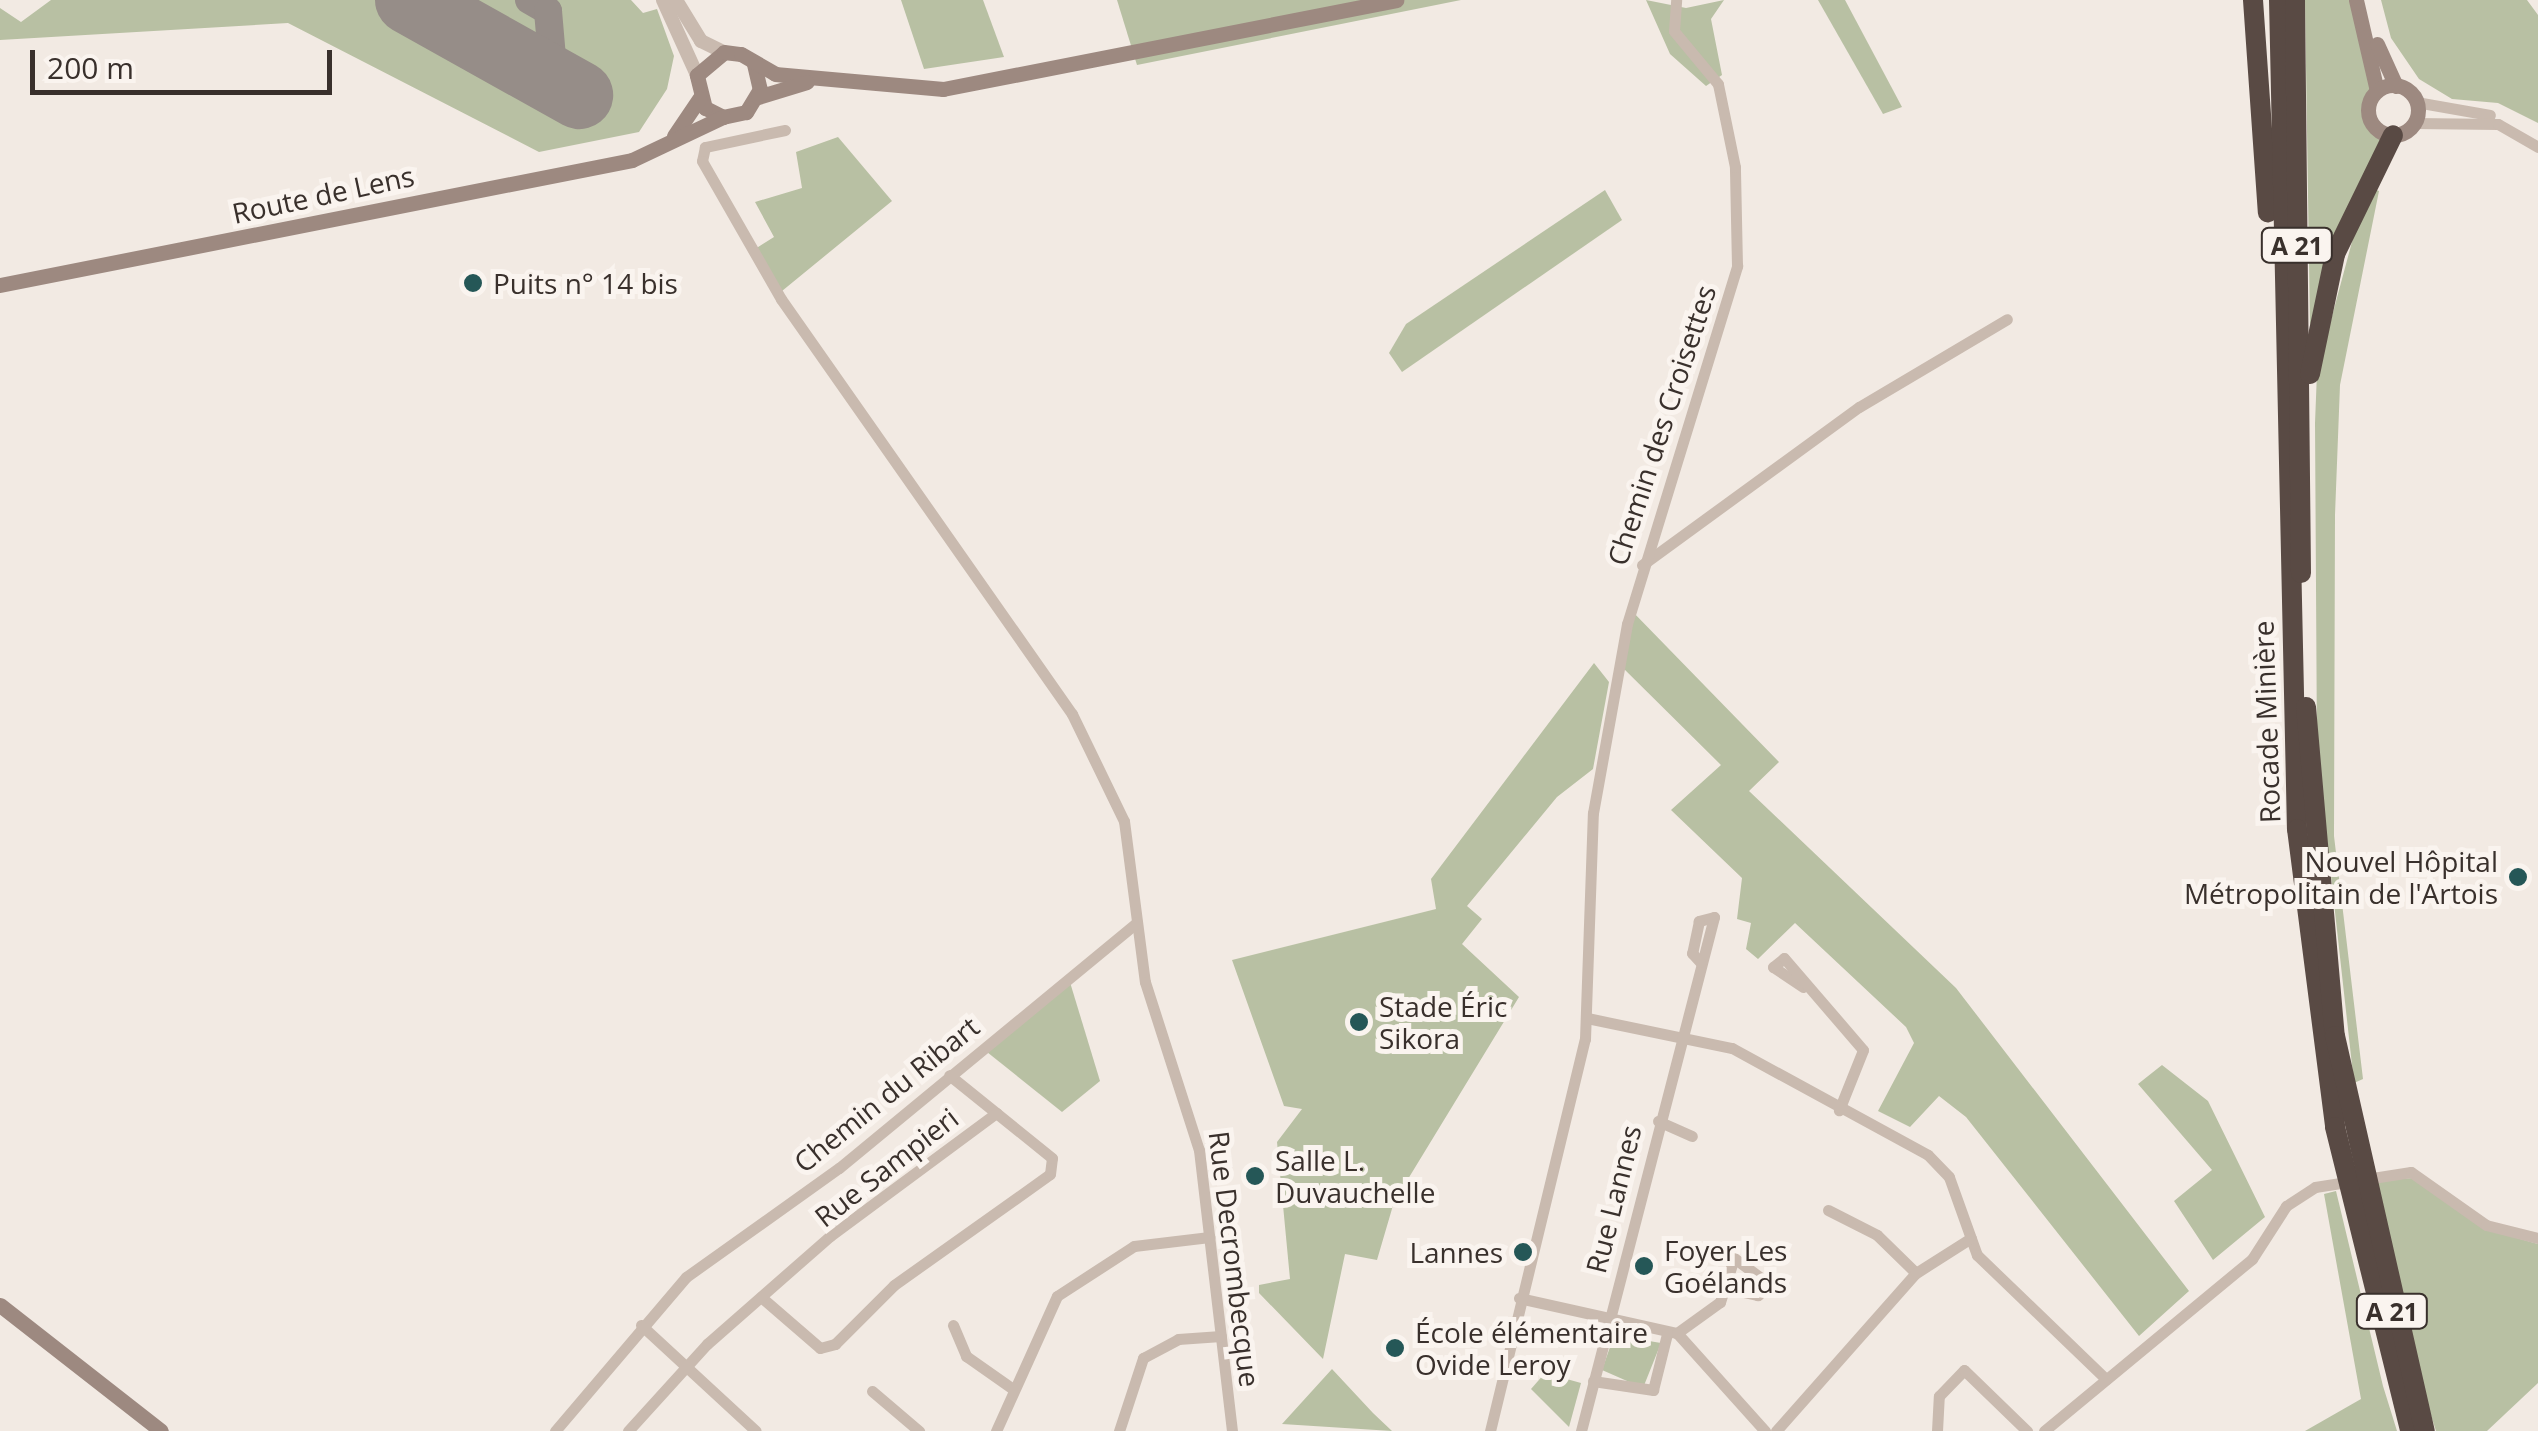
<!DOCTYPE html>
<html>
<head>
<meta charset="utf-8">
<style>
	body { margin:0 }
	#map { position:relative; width:2538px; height:1431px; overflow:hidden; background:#f2eae3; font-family:"Open Sans",sans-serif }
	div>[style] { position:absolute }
	.green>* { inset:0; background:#b8c0a3 }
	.taxiway>* { height:28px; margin:-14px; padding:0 14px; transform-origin:14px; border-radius:14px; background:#968d88 }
	.runway>* { height:68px; margin:-34px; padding:0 34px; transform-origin:34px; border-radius:34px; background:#968d88 }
	.minor>* { height:11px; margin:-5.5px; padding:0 5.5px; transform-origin:5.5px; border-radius:5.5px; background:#c9baaf }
	.tertiary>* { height:14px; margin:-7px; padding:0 7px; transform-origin:7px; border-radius:7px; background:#c9baaf }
	.secondary>* { height:15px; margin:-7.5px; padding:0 7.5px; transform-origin:7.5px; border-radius:7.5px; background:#9d8980 }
	.secondary>.ring { margin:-7.5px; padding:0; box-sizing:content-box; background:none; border:15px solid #9d8980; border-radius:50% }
	.motorway>* { height:20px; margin:-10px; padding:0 10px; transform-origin:10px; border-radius:10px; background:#594a44 }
	.dots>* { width:28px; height:28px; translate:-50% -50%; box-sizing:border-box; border:5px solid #faf4ef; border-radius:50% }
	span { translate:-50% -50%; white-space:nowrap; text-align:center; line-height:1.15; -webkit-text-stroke:10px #faf4ef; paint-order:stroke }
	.shield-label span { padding:2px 8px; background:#faf4ef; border:2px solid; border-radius:8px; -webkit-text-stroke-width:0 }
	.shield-label { font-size:25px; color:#39302c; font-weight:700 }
	.street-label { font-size:28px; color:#39302c }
	.poi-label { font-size:28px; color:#39302c }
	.left { translate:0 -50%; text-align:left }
	.right { translate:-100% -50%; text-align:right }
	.scale { position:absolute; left:30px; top:50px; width:302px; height:45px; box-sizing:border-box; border:5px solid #39302c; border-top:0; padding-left:12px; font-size:30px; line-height:35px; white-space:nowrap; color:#39302c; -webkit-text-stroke:8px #faf4ef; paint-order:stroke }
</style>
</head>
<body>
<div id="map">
	<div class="green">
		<i style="clip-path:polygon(51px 0,631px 0,643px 13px,657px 9px,674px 56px,667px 89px,639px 132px,539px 152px,288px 23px,0 40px,0 8px,21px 22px)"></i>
		<i style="clip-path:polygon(901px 0,983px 0,1004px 57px,924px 69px)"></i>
		<i style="clip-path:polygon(1117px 0,1461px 0,1137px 65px)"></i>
		<i style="clip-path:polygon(1646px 0,1686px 8px,1724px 0,1711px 19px,1722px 75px,1706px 86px,1670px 54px)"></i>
		<i style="clip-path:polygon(1818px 0,1845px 0,1902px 107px,1883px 114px)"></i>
		<i style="clip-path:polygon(2305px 0,2353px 0,2371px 86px,2363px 119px,2384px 140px,2340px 225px,2310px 326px)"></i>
		<i style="clip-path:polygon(2381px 0,2527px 0,2538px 15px,2538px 123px,2498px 103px,2452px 99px,2419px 79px,2391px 38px)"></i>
		<i style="clip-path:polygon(838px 137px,892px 201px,782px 291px,755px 249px,774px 237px,755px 202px,802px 188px,796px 152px)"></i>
		<i style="clip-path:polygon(2367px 186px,2379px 191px,2340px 385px,2335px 515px,2334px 836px,2363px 1079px,2354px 1083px,2317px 750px,2315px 423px,2317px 372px)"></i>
		<i style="clip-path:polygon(1605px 190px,1622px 220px,1402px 372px,1389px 353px,1406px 324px)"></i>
		<i style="clip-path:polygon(1630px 609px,1779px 762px,1749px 791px,1956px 988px,2189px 1291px,2139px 1336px,1966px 1117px,1939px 1096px,1910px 1127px,1878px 1111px,1914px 1043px,1906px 1027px,1795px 923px,1758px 959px,1746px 949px,1751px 923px,1737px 919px,1742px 878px,1671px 810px,1721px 765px,1619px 664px)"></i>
		<i style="clip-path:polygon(1594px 663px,1609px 682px,1593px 769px,1557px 797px,1467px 906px,1482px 919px,1462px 944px,1519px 997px,1394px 1202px,1377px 1260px,1345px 1254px,1323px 1359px,1259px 1293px,1259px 1285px,1290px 1279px,1277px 1142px,1302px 1109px,1284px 1106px,1232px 960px,1436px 909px,1431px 879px)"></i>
		<i style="clip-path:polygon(1069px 979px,1100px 1081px,1062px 1112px,982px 1048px)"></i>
		<i style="clip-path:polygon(2162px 1065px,2208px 1101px,2265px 1217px,2213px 1260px,2174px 1201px,2212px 1170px,2138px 1084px)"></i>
		<i style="clip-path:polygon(2414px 1178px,2485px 1229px,2538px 1244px,2538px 1383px,2487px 1431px,2436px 1431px,2428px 1406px,2372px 1180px)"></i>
		<i style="clip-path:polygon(2336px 1191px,2383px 1386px,2397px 1431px,2305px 1431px,2361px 1399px,2324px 1194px)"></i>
		<i style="clip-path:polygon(1617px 1327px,1619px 1336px,1661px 1343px,1643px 1388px,1602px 1370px)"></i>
		<i style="clip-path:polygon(1332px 1369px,1373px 1413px,1392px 1431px,1282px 1424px)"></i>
		<i style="clip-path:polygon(1545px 1373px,1581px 1383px,1569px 1427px,1531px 1389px)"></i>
	</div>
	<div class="taxiway">
		<i style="left:529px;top:0;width:22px;rotate:30deg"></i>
		<i style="left:548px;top:11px;width:70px;rotate:85.1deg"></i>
	</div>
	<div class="runway">
		<i style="left:409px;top:0;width:195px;rotate:29.2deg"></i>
	</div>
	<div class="minor">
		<i style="left:2416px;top:102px;width:75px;rotate:10deg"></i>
		<i style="left:2414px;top:123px;width:84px;rotate:0.7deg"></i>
		<i style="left:2498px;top:124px;width:46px;rotate:29.9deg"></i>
		<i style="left:785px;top:130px;width:82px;rotate:168deg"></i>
		<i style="left:705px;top:147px;width:14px;rotate:102deg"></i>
		<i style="left:702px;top:161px;width:159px;rotate:60.2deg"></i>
		<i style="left:781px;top:299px;width:507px;rotate:54.96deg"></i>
		<i style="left:1072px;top:714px;width:119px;rotate:64.1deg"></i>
		<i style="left:1124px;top:821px;width:162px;rotate:82.6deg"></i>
		<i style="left:1145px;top:982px;width:176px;rotate:72.2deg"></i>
		<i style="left:1199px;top:1150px;width:283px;rotate:83.3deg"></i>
		<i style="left:1642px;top:565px;width:268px;rotate:-36.1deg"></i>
		<i style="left:1859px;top:407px;width:172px;rotate:-30.7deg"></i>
		<i style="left:1803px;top:987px;width:36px;rotate:-146deg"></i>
		<i style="left:1773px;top:967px;width:14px;rotate:-39deg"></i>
		<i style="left:1784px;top:958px;width:121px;rotate:49.3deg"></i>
		<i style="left:1863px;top:1050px;width:65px;rotate:111.8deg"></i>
		<i style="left:1587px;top:1018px;width:148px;rotate:11.7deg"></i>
		<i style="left:1732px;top:1048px;width:223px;rotate:28.6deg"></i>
		<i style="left:1928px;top:1155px;width:30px;rotate:46deg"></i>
		<i style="left:1949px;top:1177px;width:83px;rotate:70.3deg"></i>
		<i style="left:1977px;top:1255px;width:179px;rotate:43.9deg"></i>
		<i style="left:1658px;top:1121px;width:37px;rotate:24deg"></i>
		<i style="left:1828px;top:1210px;width:55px;rotate:27deg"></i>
		<i style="left:1877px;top:1235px;width:54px;rotate:44.3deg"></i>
		<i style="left:761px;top:1297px;width:78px;rotate:40.8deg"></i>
		<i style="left:820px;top:1348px;width:16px;rotate:-15deg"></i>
		<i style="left:835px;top:1344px;width:83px;rotate:-45deg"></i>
		<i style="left:894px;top:1285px;width:191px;rotate:-35.4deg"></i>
		<i style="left:1050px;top:1174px;width:16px;rotate:-83deg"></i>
		<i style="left:1052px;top:1158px;width:132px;rotate:-141.1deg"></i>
		<i style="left:1519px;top:1298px;width:162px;rotate:12.5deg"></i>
		<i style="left:1677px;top:1333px;width:132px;rotate:48.1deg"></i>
		<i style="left:641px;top:1325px;width:156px;rotate:42.7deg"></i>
		<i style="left:953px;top:1325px;width:34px;rotate:67deg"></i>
		<i style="left:966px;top:1356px;width:57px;rotate:35.1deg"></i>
		<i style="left:1677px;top:1333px;width:53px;rotate:-35.8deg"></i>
		<i style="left:1720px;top:1302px;width:46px;rotate:-72.3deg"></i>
		<i style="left:1734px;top:1258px;width:44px;rotate:36.6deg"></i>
		<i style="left:1769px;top:1284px;width:16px;rotate:135deg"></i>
		<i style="left:1758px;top:1295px;width:33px;rotate:-168deg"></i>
		<i style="left:1593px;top:1381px;width:61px;rotate:8.5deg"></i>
		<i style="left:1653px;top:1390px;width:58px;rotate:-76deg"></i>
		<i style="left:872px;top:1391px;width:62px;rotate:40.4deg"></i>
		<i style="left:555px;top:1431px;width:202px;rotate:-49.6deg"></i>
		<i style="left:686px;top:1277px;width:188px;rotate:-35.5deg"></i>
		<i style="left:839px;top:1168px;width:386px;rotate:-39.5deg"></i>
		<i style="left:628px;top:1431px;width:118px;rotate:-47.8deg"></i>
		<i style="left:707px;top:1344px;width:164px;rotate:-41.3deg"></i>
		<i style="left:830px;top:1236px;width:207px;rotate:-36.5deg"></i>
		<i style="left:996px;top:1431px;width:148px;rotate:-65.7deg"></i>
		<i style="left:1057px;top:1296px;width:92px;rotate:-33deg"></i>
		<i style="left:1134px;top:1246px;width:76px;rotate:-6.8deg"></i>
		<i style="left:1119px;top:1431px;width:77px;rotate:-71.8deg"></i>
		<i style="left:1143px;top:1358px;width:40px;rotate:-28deg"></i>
		<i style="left:1178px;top:1339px;width:43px;rotate:-4deg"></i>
		<i style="left:1490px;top:1431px;width:403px;rotate:-76.4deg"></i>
		<i style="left:1585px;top:1039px;width:226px;rotate:-88deg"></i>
		<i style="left:1593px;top:813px;width:192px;rotate:-79.8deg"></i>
		<i style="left:1627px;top:624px;width:375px;rotate:-72.9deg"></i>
		<i style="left:1737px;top:266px;width:99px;rotate:-91.2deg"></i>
		<i style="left:1735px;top:167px;width:85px;rotate:-101.6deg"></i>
		<i style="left:1718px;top:84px;width:69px;rotate:-129.7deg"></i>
		<i style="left:1674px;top:31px;width:31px;rotate:-86deg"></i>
		<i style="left:1581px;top:1431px;width:531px;rotate:-75.49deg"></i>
		<i style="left:1714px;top:917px;width:16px;rotate:165deg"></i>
		<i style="left:1699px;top:921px;width:33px;rotate:102deg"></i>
		<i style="left:1692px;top:953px;width:12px;rotate:48deg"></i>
		<i style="left:1776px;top:1431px;width:211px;rotate:-48.5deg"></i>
		<i style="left:1916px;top:1273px;width:65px;rotate:-32.5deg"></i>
		<i style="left:1937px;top:1431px;width:35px;rotate:-87deg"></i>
		<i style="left:1939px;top:1396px;width:36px;rotate:-46deg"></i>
		<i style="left:1964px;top:1370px;width:88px;rotate:44.1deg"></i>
		<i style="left:2044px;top:1431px;width:270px;rotate:-39.6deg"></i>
		<i style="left:2252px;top:1259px;width:63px;rotate:-57.3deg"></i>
		<i style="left:2286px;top:1206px;width:35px;rotate:-33deg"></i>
		<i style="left:2315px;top:1187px;width:97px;rotate:-8.9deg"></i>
		<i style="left:2411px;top:1172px;width:92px;rotate:35.2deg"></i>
		<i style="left:2486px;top:1225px;width:54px;rotate:14deg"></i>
	</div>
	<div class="tertiary">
		<i style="left:663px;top:0;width:82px;rotate:65.6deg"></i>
		<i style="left:676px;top:0;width:48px;rotate:58.6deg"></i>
		<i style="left:701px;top:41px;width:25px;rotate:26deg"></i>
	</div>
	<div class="secondary">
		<i style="left:2356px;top:0;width:93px;rotate:77deg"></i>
		<i style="left:2377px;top:44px;width:46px;rotate:65.7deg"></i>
		<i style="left:754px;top:64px;width:26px;rotate:77deg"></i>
		<i style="left:760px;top:89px;width:27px;rotate:121deg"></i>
		<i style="left:746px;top:112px;width:24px;rotate:168deg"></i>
		<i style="left:723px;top:117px;width:20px;rotate:-153deg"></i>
		<i style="left:705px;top:108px;width:34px;rotate:-104deg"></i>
		<i style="left:697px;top:75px;width:35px;rotate:-40deg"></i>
		<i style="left:724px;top:52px;width:17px;rotate:7deg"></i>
		<i style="left:741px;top:54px;width:39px;rotate:30deg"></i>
		<i style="left:775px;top:74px;width:169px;rotate:5.1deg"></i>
		<i style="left:943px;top:89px;width:462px;rotate:-11.1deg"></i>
		<i class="ring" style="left:2368px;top:85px;width:35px;height:35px"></i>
		<i style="left:758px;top:97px;width:51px;rotate:-17deg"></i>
		<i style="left:674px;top:136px;width:45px;rotate:-56deg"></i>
		<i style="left:0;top:285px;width:644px;rotate:-11.19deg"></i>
		<i style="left:632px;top:160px;width:101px;rotate:-25.3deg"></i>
		<i style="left:0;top:1305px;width:204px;rotate:38deg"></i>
	</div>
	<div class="motorway">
		<i style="left:2253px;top:0;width:213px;rotate:86deg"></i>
		<i style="left:2279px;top:0;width:829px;rotate:88.76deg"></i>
		<i style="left:2297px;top:829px;width:300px;rotate:82.7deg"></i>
		<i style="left:2335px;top:1127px;width:313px;rotate:76.1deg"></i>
		<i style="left:2295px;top:0;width:573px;rotate:89.4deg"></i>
		<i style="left:2310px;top:374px;width:123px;rotate:-78.2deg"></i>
		<i style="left:2335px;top:254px;width:132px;rotate:-64deg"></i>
		<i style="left:2306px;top:707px;width:330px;rotate:85deg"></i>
		<i style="left:2335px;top:1036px;width:405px;rotate:77.2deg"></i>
	</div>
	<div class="dots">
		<i style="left:473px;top:283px;background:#255757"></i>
		<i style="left:2518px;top:877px;background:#255757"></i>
		<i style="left:1359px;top:1022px;background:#255757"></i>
		<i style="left:1255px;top:1176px;background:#255757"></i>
		<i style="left:1523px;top:1252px;background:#255757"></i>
		<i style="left:1644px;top:1266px;background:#255757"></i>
		<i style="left:1395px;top:1348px;background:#255757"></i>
	</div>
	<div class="shield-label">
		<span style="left:2297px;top:245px">A 21</span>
		<span style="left:2392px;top:1311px">A 21</span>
	</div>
	<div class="street-label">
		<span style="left:323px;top:194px;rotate:-12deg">Route de Lens</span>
		<span style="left:1661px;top:425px;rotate:-72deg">Chemin des Croisettes</span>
		<span style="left:2266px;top:722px;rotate:-92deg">Rocade Minière</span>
		<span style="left:886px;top:1094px;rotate:-39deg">Chemin du Ribart</span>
		<span style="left:886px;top:1167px;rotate:-38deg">Rue Sampieri</span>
		<span style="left:1613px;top:1199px;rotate:-76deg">Rue Lannes</span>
		<span style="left:1235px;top:1259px;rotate:83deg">Rue Decrombecque</span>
	</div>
	<div class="poi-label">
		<span class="left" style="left:493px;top:283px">Puits n° 14 bis</span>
		<span class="right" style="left:2498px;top:877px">Nouvel Hôpital<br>Métropolitain de l'Artois</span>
		<span class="left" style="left:1379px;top:1022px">Stade Éric<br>Sikora</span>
		<span class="left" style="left:1275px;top:1176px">Salle L.<br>Duvauchelle</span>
		<span class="left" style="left:1664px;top:1266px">Foyer Les<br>Goélands</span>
		<span class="right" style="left:1503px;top:1252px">Lannes</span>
		<span class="left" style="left:1415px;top:1348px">École élémentaire<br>Ovide Leroy</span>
	</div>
	<div class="scale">200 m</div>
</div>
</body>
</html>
